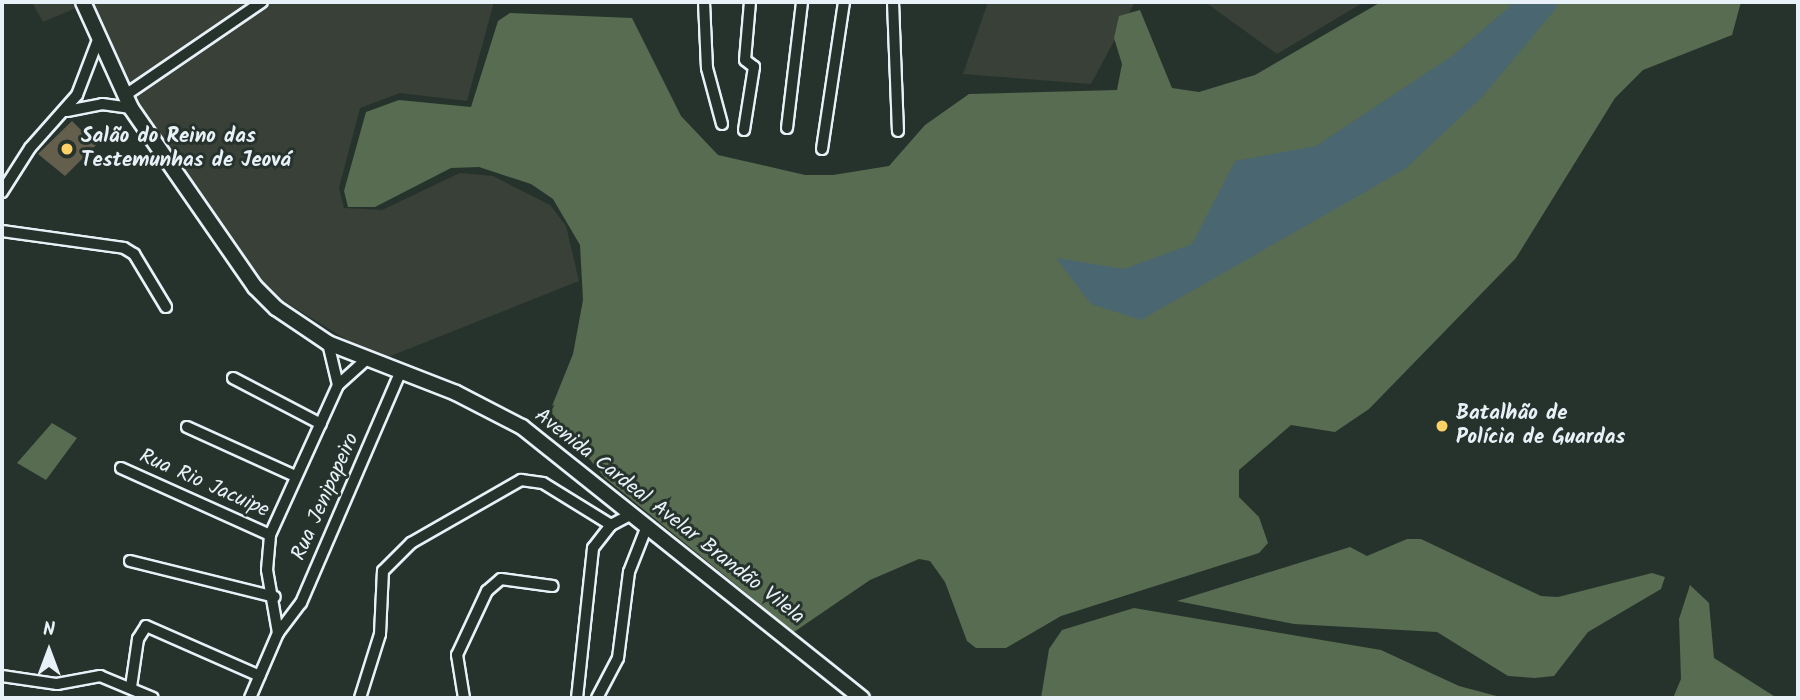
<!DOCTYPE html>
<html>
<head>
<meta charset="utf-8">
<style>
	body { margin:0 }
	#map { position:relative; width:1800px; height:700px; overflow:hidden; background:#26332d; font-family:Kalam,sans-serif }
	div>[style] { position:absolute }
	.built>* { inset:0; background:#394037 }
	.green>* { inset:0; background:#576c50 }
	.water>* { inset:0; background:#4a6670 }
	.building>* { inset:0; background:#645e4d }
	.roads { filter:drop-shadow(2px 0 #e8f1f8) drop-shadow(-2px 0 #e8f1f8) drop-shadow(0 2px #e8f1f8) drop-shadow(0 -2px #e8f1f8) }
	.street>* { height:10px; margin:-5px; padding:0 5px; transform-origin:5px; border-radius:5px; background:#26332d }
	.secondary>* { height:14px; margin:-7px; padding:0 7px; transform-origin:7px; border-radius:7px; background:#26332d }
	.dots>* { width:19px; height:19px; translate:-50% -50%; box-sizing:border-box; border:4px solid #26332d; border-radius:50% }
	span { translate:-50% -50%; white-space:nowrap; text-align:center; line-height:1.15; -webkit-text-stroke:6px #26332d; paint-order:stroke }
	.poi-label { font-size:21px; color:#e8f1f8; font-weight:700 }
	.left { translate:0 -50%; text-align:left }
	.street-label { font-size:21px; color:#e8f1f8 }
	.frame { position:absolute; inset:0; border:4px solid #e8f1f8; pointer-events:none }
	.north { position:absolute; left:14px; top:616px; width:70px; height:70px; -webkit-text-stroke:5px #26332d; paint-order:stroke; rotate:0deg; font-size:19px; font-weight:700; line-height:28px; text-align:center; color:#e8f1f8 }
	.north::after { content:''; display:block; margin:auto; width:24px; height:32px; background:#e8f1f8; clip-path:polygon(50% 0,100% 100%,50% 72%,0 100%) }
</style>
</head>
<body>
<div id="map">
	<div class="built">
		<i style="clip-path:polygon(32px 2px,90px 2px,43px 22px)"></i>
		<i style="clip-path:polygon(92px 2px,494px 2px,467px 101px,400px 93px,360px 108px,339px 188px,344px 208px,382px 210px,460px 173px,493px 176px,550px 205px,566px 226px,579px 281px,388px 357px,362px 349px,269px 292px,128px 86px)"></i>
		<i style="clip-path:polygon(988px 2px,1135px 2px,1091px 84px,963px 74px)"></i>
		<i style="clip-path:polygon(1205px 2px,1364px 2px,1277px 54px)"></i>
	</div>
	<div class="green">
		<i style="clip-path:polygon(1381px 2px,1741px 2px,1732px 35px,1643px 70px,1615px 98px,1516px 258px,1369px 409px,1335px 432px,1291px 425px,1239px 470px,1239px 497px,1259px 517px,1268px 543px,1259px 553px,1061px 616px,1006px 648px,976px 648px,967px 641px,945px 582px,930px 561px,919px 559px,870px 580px,794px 632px,605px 478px,550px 411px,573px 354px,583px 300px,580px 245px,553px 199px,531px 184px,479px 167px,451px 168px,375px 207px,348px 207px,344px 191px,366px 112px,399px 100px,471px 107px,498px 21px,510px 13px,632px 18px,681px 116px,718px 155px,805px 175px,833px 175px,889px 166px,925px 125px,969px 94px,1117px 90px,1122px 64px,1114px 38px,1119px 16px,1140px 10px,1172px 88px,1199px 92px,1255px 75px)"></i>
		<i style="clip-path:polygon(52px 423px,77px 438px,46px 480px,17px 463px)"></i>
		<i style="clip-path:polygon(1407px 539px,1421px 539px,1541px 596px,1558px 597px,1652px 573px,1665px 577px,1661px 589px,1588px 632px,1554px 676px,1535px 678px,1508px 676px,1437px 632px,1294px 624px,1177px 601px,1350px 547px,1367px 556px)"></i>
		<i style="clip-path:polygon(1690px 585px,1709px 603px,1714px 658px,1777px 698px,1673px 698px,1681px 679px,1679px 619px)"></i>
		<i style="clip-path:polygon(1134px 608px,1381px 650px,1459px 686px,1504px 698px,1041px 698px,1049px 649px,1062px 630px)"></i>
	</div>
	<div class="water">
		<i style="clip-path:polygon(1515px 2px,1555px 2px,1557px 7px,1483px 96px,1405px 169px,1141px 320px,1091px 304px,1056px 258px,1124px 269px,1192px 244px,1235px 161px,1316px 146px,1452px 56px)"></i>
	</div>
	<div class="building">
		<i style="clip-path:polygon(72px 121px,96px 145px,65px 176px,38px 154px)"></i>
	</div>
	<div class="roads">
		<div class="street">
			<i style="left:704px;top:2px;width:66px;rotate:87.4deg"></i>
			<i style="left:707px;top:68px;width:58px;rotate:75deg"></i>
			<i style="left:893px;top:2px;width:129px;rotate:87.8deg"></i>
			<i style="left:124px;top:96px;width:167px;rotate:-34.3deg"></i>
			<i style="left:67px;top:111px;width:36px;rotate:-11deg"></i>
			<i style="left:102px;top:104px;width:29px;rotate:8deg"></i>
			<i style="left:787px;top:128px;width:127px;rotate:-83.2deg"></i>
			<i style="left:744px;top:130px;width:64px;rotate:-81deg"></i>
			<i style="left:754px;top:67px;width:11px;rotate:-142deg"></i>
			<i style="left:745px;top:60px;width:58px;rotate:-85.1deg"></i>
			<i style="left:822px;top:149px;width:149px;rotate:-81.5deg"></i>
			<i style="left:2px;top:192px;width:52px;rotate:-57.5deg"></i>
			<i style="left:30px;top:148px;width:71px;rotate:-48.4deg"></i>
			<i style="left:77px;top:95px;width:59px;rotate:-69.1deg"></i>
			<i style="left:2px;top:231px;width:123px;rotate:7.9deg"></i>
			<i style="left:124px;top:248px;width:12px;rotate:31deg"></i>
			<i style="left:134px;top:254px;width:62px;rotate:58.9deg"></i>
			<i style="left:328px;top:343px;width:43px;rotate:76.6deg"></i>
			<i style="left:233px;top:378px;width:99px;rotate:27.6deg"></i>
			<i style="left:187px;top:427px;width:119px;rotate:24.4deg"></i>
			<i style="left:121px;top:468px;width:163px;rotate:24.2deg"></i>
			<i style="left:130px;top:561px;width:149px;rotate:13.9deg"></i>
			<i style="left:278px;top:633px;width:38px;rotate:-53deg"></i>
			<i style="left:301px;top:603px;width:253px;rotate:-66.7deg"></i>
			<i style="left:2px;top:676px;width:56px;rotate:8.3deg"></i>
			<i style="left:57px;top:684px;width:44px;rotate:-10.5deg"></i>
			<i style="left:100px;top:676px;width:57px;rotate:22.5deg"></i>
			<i style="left:131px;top:687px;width:49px;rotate:-81.7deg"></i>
			<i style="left:138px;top:639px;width:15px;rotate:-58deg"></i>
			<i style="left:146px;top:626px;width:124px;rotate:23.7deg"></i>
			<i style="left:250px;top:698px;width:71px;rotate:-66.7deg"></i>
			<i style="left:278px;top:633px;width:64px;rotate:-99.9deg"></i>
			<i style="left:267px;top:570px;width:35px;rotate:-85deg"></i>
			<i style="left:270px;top:535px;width:165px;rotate:-65.6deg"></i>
			<i style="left:338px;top:385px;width:40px;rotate:-42deg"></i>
			<i style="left:360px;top:698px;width:67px;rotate:-72.6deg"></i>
			<i style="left:380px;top:634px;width:63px;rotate:-87.3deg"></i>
			<i style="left:383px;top:571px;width:40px;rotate:-45deg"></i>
			<i style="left:411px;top:543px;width:127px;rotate:-29.8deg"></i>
			<i style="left:521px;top:480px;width:22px;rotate:8deg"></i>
			<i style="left:543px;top:483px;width:80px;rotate:31.7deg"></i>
			<i style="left:464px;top:698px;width:44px;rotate:-99.2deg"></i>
			<i style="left:457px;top:655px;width:71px;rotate:-64.9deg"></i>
			<i style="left:487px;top:591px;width:18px;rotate:-41deg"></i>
			<i style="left:501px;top:579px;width:52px;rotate:7.7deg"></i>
			<i style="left:577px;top:698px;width:151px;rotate:-83.9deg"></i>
			<i style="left:593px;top:548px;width:29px;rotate:-52deg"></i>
			<i style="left:611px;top:525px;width:24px;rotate:-28deg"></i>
			<i style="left:597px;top:698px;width:45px;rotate:-62.3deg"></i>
			<i style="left:618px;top:658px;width:87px;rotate:-82.7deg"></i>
			<i style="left:629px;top:572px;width:49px;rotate:-68.6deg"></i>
		</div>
		<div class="secondary">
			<i style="left:83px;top:2px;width:116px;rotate:65.6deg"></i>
			<i style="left:131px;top:108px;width:218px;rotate:55.3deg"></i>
			<i style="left:255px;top:287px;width:30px;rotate:45deg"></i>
			<i style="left:276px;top:308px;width:63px;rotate:33.9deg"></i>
			<i style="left:328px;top:343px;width:137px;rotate:21.3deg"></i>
			<i style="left:456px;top:393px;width:74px;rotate:27.3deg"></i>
			<i style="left:522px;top:427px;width:435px;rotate:38.6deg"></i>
		</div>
	</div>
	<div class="dots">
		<i style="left:67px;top:149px;background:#ffd166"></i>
		<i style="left:1442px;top:426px;background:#ffd166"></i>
	</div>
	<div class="poi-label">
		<span class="left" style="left:81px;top:149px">Salão do Reino das<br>Testemunhas de Jeová</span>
		<span class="left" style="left:1456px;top:426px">Batalhão de<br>Polícia de Guardas</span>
	</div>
	<div class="street-label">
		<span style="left:204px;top:484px;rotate:24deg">Rua Rio Jacuipe</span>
		<span style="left:326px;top:497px;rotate:-66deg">Rua Jenipapeiro</span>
		<span style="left:669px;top:517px;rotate:38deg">Avenida Cardeal Avelar Brandão Vilela</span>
	</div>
	<div class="frame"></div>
	<div class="north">N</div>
</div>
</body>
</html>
